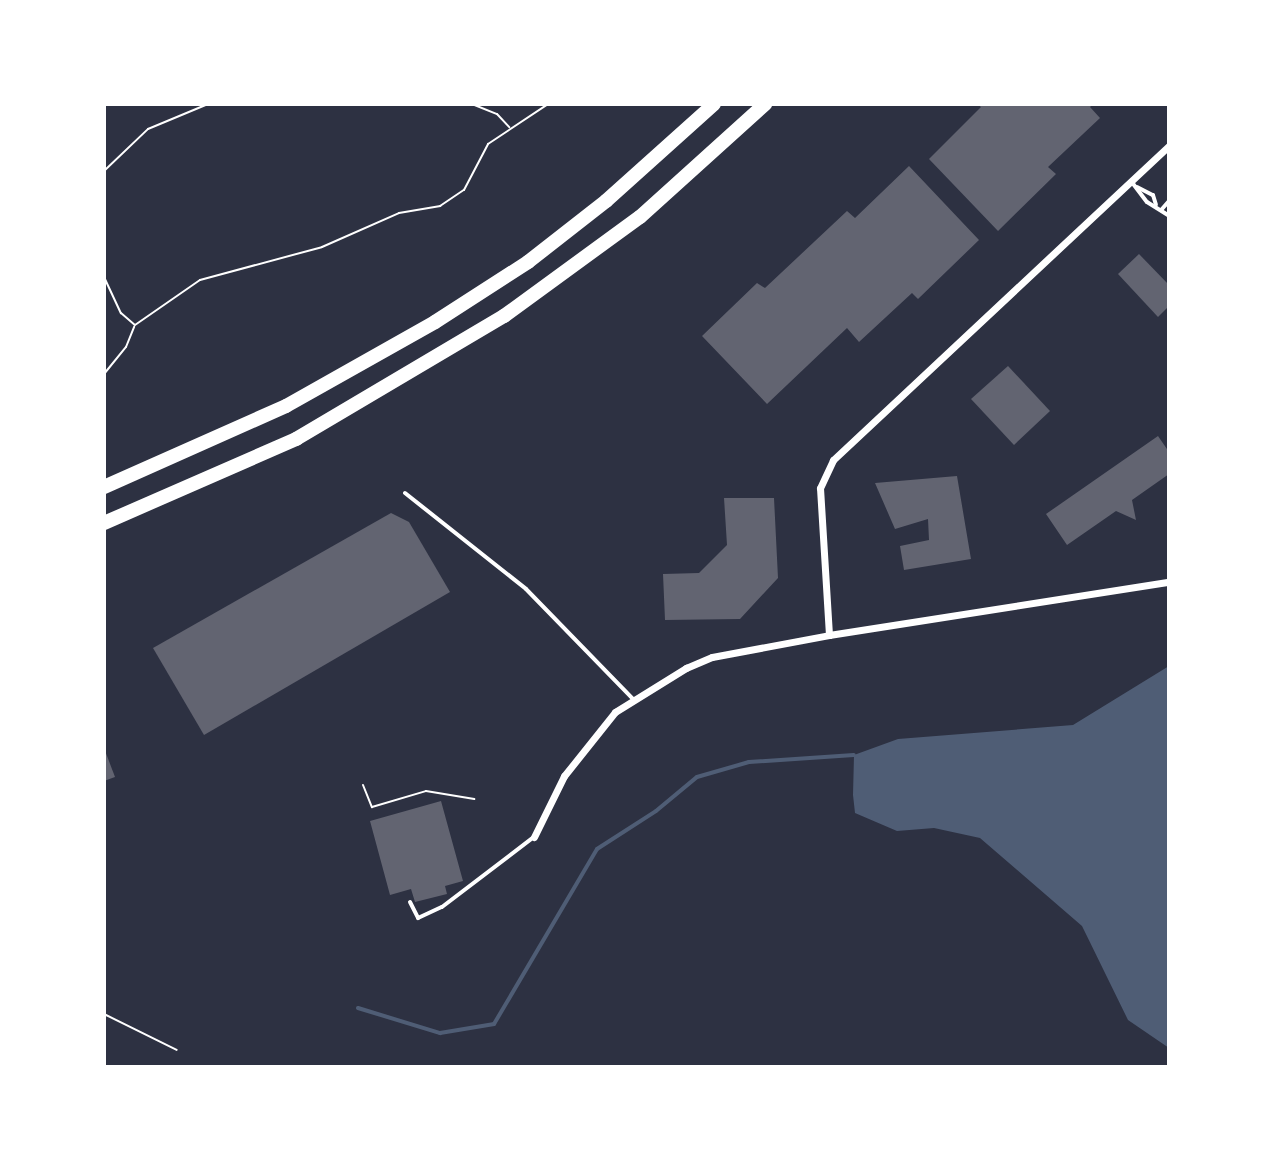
<!DOCTYPE html>
<html>
<head>
<meta charset="utf-8">
<style>
	body { margin:0 }
	#map { position:relative; width:1273px; height:1171px; overflow:hidden; background:#2d3142; font-family:Roboto,sans-serif }
	div>[style] { position:absolute }
	.water>* { inset:0; background:#4f5d75 }
	.stream>* { height:4px; margin:-2px; padding:0 2px; transform-origin:2px; border-radius:2px; background:#4f5d75 }
	.building>* { inset:0; background:#626471 }
	.path>* { height:2px; margin:-1px; padding:0 1px; transform-origin:1px; border-radius:1px; background:#fff }
	.service>* { height:4px; margin:-2px; padding:0 2px; transform-origin:2px; border-radius:2px; background:#fff }
	.minor>* { height:7px; margin:-3.5px; padding:0 3.5px; transform-origin:3.5px; border-radius:3.5px; background:#fff }
	.motorway>* { height:14px; margin:-7px; padding:0 7px; transform-origin:7px; border-radius:7px; background:#fff }
	span { translate:-50% -50%; white-space:nowrap; text-align:center; line-height:1.15; -webkit-text-stroke:7px #fff; paint-order:stroke }
	.frame { position:absolute; inset:0; border:106px solid #fff; pointer-events:none }
</style>
</head>
<body>
<div id="map">
	<div class="water">
		<i style="clip-path:polygon(1169px 666px,1169px 1048px,1128px 1020px,1082px 926px,980px 838px,934px 828px,897px 831px,855px 813px,853px 795px,854px 755px,898px 739px,1073px 725px)"></i>
	</div>
	<div class="stream">
		<i style="left:358px;top:1008px;width:86px;rotate:17deg"></i>
		<i style="left:440px;top:1033px;width:55px;rotate:-9.5deg"></i>
		<i style="left:494px;top:1024px;width:203px;rotate:-59.5deg"></i>
		<i style="left:597px;top:849px;width:70px;rotate:-32.8deg"></i>
		<i style="left:656px;top:811px;width:53px;rotate:-39.7deg"></i>
		<i style="left:697px;top:777px;width:54px;rotate:-16.1deg"></i>
		<i style="left:749px;top:762px;width:105px;rotate:-3.8deg"></i>
	</div>
	<div class="building">
		<i style="clip-path:polygon(977px 104px,1093px 104px,1090px 107px,1100px 118px,1048px 167px,1056px 174px,998px 231px,929px 159px,981px 107px)"></i>
		<i style="clip-path:polygon(909px 166px,979px 240px,918px 299px,912px 293px,859px 342px,847px 328px,767px 404px,702px 336px,757px 283px,765px 288px,847px 211px,855px 218px)"></i>
		<i style="clip-path:polygon(1139px 254px,1169px 285px,1169px 306px,1158px 317px,1118px 274px)"></i>
		<i style="clip-path:polygon(1008px 366px,1050px 411px,1014px 445px,971px 399px)"></i>
		<i style="clip-path:polygon(1158px 436px,1169px 452px,1169px 474px,1132px 500px,1136px 520px,1116px 511px,1067px 545px,1046px 514px)"></i>
		<i style="clip-path:polygon(957px 476px,971px 559px,904px 570px,900px 546px,929px 540px,928px 519px,895px 529px,875px 483px)"></i>
		<i style="clip-path:polygon(724px 498px,774px 498px,778px 578px,740px 619px,665px 620px,663px 574px,699px 573px,727px 545px)"></i>
		<i style="clip-path:polygon(391px 513px,409px 522px,450px 592px,204px 735px,153px 648px)"></i>
		<i style="clip-path:polygon(104px 748px,115px 777px,104px 781px)"></i>
		<i style="clip-path:polygon(441px 801px,463px 881px,445px 886px,447px 894px,415px 902px,411px 889px,390px 895px,370px 821px)"></i>
	</div>
	<div class="path">
		<i style="left:304px;top:104px;width:19px"></i>
		<i style="left:472px;top:104px;width:27px;rotate:22deg"></i>
		<i style="left:497px;top:114px;width:18px;rotate:47deg"></i>
		<i style="left:104px;top:171px;width:61px;rotate:-43.7deg"></i>
		<i style="left:148px;top:129px;width:65px;rotate:-22.6deg"></i>
		<i style="left:104px;top:277px;width:40px;rotate:65deg"></i>
		<i style="left:121px;top:313px;width:18px;rotate:41deg"></i>
		<i style="left:135px;top:325px;width:79px;rotate:-34.7deg"></i>
		<i style="left:200px;top:280px;width:126px;rotate:-15.1deg"></i>
		<i style="left:322px;top:247px;width:84px;rotate:-23.8deg"></i>
		<i style="left:399px;top:213px;width:42px;rotate:-9.7deg"></i>
		<i style="left:440px;top:206px;width:29px;rotate:-34deg"></i>
		<i style="left:464px;top:190px;width:52px;rotate:-62.4deg"></i>
		<i style="left:488px;top:144px;width:72px;rotate:-33.7deg"></i>
		<i style="left:104px;top:374px;width:35px;rotate:-51deg"></i>
		<i style="left:126px;top:347px;width:22px;rotate:-68deg"></i>
		<i style="left:363px;top:785px;width:24px;rotate:68deg"></i>
		<i style="left:372px;top:807px;width:56px;rotate:-16.5deg"></i>
		<i style="left:426px;top:791px;width:49px;rotate:9.5deg"></i>
		<i style="left:104px;top:1014px;width:81px;rotate:26.3deg"></i>
	</div>
	<div class="service">
		<i style="left:1131px;top:181px;width:26px;rotate:53deg"></i>
		<i style="left:1147px;top:202px;width:26px;rotate:32deg"></i>
		<i style="left:1137px;top:187px;width:18px;rotate:27deg"></i>
		<i style="left:1153px;top:195px;width:10px;rotate:73deg"></i>
		<i style="left:1162px;top:209px;width:11px;rotate:-49deg"></i>
		<i style="left:405px;top:493px;width:154px;rotate:38.4deg"></i>
		<i style="left:526px;top:589px;width:153px;rotate:45.8deg"></i>
		<i style="left:410px;top:902px;width:18px;rotate:63deg"></i>
		<i style="left:418px;top:918px;width:26px;rotate:-25deg"></i>
		<i style="left:442px;top:907px;width:116px;rotate:-37.3deg"></i>
	</div>
	<div class="minor">
		<i style="left:829px;top:635px;width:147px;rotate:-93.5deg"></i>
		<i style="left:820px;top:488px;width:31px;rotate:-65deg"></i>
		<i style="left:833px;top:460px;width:460px;rotate:-43.1deg"></i>
		<i style="left:534px;top:837px;width:68px;rotate:-63.8deg"></i>
		<i style="left:564px;top:776px;width:82px;rotate:-51.4deg"></i>
		<i style="left:615px;top:712px;width:84px;rotate:-31.8deg"></i>
		<i style="left:686px;top:668px;width:28px;rotate:-23deg"></i>
		<i style="left:712px;top:657px;width:119px;rotate:-10.6deg"></i>
		<i style="left:829px;top:635px;width:344px;rotate:-8.9deg"></i>
	</div>
	<div class="motorway">
		<i style="left:104px;top:487px;width:199px;rotate:-24deg"></i>
		<i style="left:286px;top:406px;width:171px;rotate:-29.4deg"></i>
		<i style="left:435px;top:322px;width:111px;rotate:-32.8deg"></i>
		<i style="left:528px;top:262px;width:99px;rotate:-38deg"></i>
		<i style="left:606px;top:201px;width:145px;rotate:-41.9deg"></i>
		<i style="left:104px;top:523px;width:210px;rotate:-23.6deg"></i>
		<i style="left:296px;top:439px;width:242px;rotate:-30.6deg"></i>
		<i style="left:504px;top:316px;width:168px;rotate:-36.1deg"></i>
		<i style="left:640px;top:217px;width:169px;rotate:-42.1deg"></i>
	</div>
	<div class="frame"></div>
</div>
</body>
</html>
